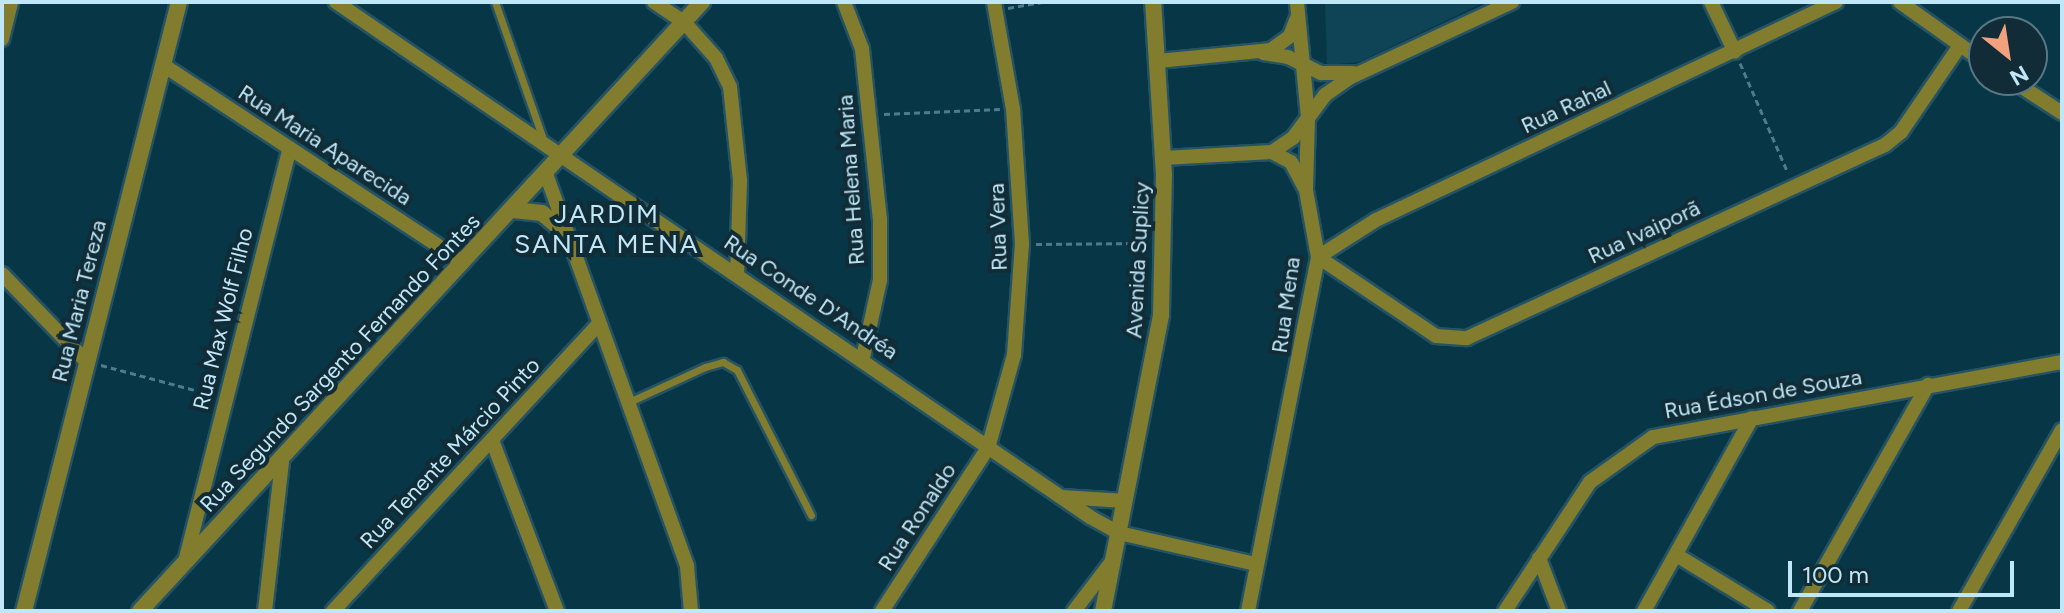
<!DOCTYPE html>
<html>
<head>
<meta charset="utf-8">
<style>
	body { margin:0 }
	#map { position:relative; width:2064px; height:613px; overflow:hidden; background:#073747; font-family:Figtree,sans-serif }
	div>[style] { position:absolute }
	.built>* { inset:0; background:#0e4456 }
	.path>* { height:3px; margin-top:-1.5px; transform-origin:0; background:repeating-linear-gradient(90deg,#4f7c8c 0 6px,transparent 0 10px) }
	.roads { filter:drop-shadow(2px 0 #255363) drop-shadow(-2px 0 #255363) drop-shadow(0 2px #255363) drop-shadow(0 -2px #255363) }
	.service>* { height:7px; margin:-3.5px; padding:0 3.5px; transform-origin:3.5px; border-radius:3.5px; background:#827d2e }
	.minor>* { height:14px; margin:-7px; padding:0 7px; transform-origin:7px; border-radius:7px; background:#827d2e }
	.tertiary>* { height:16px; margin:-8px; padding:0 8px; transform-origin:8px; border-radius:8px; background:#827d2e }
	span { translate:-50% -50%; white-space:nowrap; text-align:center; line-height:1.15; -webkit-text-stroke:8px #112c36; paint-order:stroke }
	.street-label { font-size:22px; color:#c0e7f8 }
	.quarter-label { font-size:26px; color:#c0e7f8; letter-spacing:2px }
	.frame { position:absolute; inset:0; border:4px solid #c0e7f8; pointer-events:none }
	.north { position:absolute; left:1968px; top:16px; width:80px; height:80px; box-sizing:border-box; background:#112c36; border:2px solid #577784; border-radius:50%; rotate:150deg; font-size:22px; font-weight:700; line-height:32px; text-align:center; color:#c0e7f8 }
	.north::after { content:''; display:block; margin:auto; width:28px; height:36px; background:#f1a17c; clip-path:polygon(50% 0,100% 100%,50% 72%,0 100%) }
	.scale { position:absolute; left:1788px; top:561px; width:226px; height:36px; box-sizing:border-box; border:4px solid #c0e7f8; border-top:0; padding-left:10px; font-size:24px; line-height:28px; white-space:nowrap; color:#c0e7f8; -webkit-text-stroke:6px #112c36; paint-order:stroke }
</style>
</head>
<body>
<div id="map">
	<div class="built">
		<i style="clip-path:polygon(1325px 2px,1485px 2px,1359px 62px,1327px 65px)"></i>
	</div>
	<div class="path">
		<i style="left:1008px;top:8px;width:36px;rotate:-10deg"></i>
		<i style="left:1740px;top:63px;width:120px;rotate:66.4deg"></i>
		<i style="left:884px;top:114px;width:116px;rotate:-2.5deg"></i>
		<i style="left:1036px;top:244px;width:113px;rotate:-0.5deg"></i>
		<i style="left:101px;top:365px;width:117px;rotate:14.9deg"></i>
	</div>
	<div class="roads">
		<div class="service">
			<i style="left:495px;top:2px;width:145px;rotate:70.7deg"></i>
			<i style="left:629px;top:402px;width:84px;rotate:-24.7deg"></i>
			<i style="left:705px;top:367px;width:19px;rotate:-16deg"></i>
			<i style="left:723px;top:362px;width:16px;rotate:30deg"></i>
			<i style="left:737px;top:370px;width:163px;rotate:63deg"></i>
		</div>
		<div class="minor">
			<i style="left:336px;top:2px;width:913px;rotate:34.33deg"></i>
			<i style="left:1090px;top:517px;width:33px;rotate:29deg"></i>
			<i style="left:1119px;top:533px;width:140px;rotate:12.8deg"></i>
			<i style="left:654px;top:2px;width:36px;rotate:34deg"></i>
			<i style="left:684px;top:22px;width:48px;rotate:48.4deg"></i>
			<i style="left:716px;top:58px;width:32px;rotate:64deg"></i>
			<i style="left:730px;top:87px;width:94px;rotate:83.9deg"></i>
			<i style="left:740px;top:180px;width:94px;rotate:91.8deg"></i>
			<i style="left:844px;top:2px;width:50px;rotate:69deg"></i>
			<i style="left:862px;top:49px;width:171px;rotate:84deg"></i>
			<i style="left:880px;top:219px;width:61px;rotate:90deg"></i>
			<i style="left:880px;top:280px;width:79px;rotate:102.4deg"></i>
			<i style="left:1711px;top:2px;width:55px;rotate:64.4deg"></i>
			<i style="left:1900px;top:2px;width:103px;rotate:35.5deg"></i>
			<i style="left:2px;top:39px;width:38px;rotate:-76deg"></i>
			<i style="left:1263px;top:53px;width:25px;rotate:9deg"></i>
			<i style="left:1288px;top:57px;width:37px;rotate:26deg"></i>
			<i style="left:1321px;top:73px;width:32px"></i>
			<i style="left:1158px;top:61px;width:114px;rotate:-5.6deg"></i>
			<i style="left:1271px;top:50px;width:24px;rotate:-36deg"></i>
			<i style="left:1290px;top:36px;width:19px;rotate:-69deg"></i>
			<i style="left:163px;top:65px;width:359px;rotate:33.3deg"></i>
			<i style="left:2011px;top:80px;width:61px;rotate:32.9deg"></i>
			<i style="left:1272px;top:152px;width:21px;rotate:28deg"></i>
			<i style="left:1291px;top:162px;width:30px;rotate:62deg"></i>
			<i style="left:1163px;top:158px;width:109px;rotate:-3.2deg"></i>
			<i style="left:1272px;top:152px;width:25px;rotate:-34deg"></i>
			<i style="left:1293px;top:138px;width:54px;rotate:-53.3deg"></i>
			<i style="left:1325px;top:95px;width:29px;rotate:-35deg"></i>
			<i style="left:1349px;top:78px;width:180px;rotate:-25deg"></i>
			<i style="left:546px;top:174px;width:417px;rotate:70.2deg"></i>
			<i style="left:687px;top:566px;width:45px;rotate:84.9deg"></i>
			<i style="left:1318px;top:257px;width:142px;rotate:33.8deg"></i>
			<i style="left:1436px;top:336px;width:31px;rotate:4deg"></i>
			<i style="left:1467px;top:338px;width:460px;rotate:-24.8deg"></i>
			<i style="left:1885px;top:145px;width:21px;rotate:-39deg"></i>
			<i style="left:1901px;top:132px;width:103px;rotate:-55.7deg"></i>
			<i style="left:1318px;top:257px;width:69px;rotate:-32.5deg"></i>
			<i style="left:1376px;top:220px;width:509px;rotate:-25.36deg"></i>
			<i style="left:2px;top:274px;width:121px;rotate:46deg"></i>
			<i style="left:492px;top:440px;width:183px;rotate:69.2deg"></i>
			<i style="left:1062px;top:497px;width:63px;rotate:3.6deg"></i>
			<i style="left:1678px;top:556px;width:105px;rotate:31.4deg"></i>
			<i style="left:186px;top:558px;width:423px;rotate:-75.8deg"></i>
			<i style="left:1539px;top:558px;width:57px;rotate:69.3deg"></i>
			<i style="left:265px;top:611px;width:150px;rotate:-83.5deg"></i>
			<i style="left:333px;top:611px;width:390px;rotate:-47.2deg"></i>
			<i style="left:882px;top:611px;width:194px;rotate:-57deg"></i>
			<i style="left:988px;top:448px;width:97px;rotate:-74.4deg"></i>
			<i style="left:1014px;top:355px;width:111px;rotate:-85.9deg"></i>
			<i style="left:1022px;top:244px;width:135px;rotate:-93.8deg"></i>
			<i style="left:1013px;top:109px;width:109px;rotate:-100.1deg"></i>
			<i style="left:1074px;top:611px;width:64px;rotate:-52.6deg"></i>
			<i style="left:1248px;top:611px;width:361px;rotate:-78.8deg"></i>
			<i style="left:1318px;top:257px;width:68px;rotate:-100.2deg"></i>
			<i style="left:1306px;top:190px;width:73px;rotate:-88.4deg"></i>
			<i style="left:1308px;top:117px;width:116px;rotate:-95.5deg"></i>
			<i style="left:1505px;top:611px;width:154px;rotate:-56.6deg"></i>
			<i style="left:1590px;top:482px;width:77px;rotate:-35.5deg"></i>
			<i style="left:1653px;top:437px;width:416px;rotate:-10.4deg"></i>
			<i style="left:1644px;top:611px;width:221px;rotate:-60.8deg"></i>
			<i style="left:1800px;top:611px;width:260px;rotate:-60.5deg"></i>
			<i style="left:1959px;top:611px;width:208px;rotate:-60.4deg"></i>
		</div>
		<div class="tertiary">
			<i style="left:513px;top:210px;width:29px;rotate:6deg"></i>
			<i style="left:542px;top:213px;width:31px;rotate:40deg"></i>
			<i style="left:24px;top:611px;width:628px;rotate:-75.72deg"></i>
			<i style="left:140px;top:611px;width:829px;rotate:-47.3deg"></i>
			<i style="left:1103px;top:611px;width:302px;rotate:-78.9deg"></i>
			<i style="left:1161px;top:315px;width:140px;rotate:-88.8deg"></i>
			<i style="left:1164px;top:175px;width:173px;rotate:-93.6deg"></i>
		</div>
	</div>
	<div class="street-label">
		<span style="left:1566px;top:107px;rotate:-25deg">Rua Rahal</span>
		<span style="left:325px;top:145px;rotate:33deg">Rua Maria Aparecida</span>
		<span style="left:851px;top:180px;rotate:-94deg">Rua Helena Maria</span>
		<span style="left:998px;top:227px;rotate:-92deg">Rua Vera</span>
		<span style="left:1644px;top:232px;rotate:-25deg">Rua Ivaiporã</span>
		<span style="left:1138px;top:260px;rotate:-87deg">Avenida Suplicy</span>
		<span style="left:811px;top:297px;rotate:34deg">Rua Conde D'Andréa</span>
		<span style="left:79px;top:301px;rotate:-76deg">Rua Maria Tereza</span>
		<span style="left:1286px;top:305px;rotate:-82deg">Rua Mena</span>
		<span style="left:223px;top:319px;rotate:-76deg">Rua Max Wolf Filho</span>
		<span style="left:340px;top:363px;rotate:-47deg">Rua Segundo Sargento Fernando Fontes</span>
		<span style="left:1763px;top:394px;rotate:-10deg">Rua Édson de Souza</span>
		<span style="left:450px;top:453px;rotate:-47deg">Rua Tenente Márcio Pinto</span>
		<span style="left:917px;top:517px;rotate:-57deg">Rua Ronaldo</span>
	</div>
	<div class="quarter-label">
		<span style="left:607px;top:230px">JARDIM<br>SANTA MENA</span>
	</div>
	<div class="frame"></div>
	<div class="north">N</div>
	<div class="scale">100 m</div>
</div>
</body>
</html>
